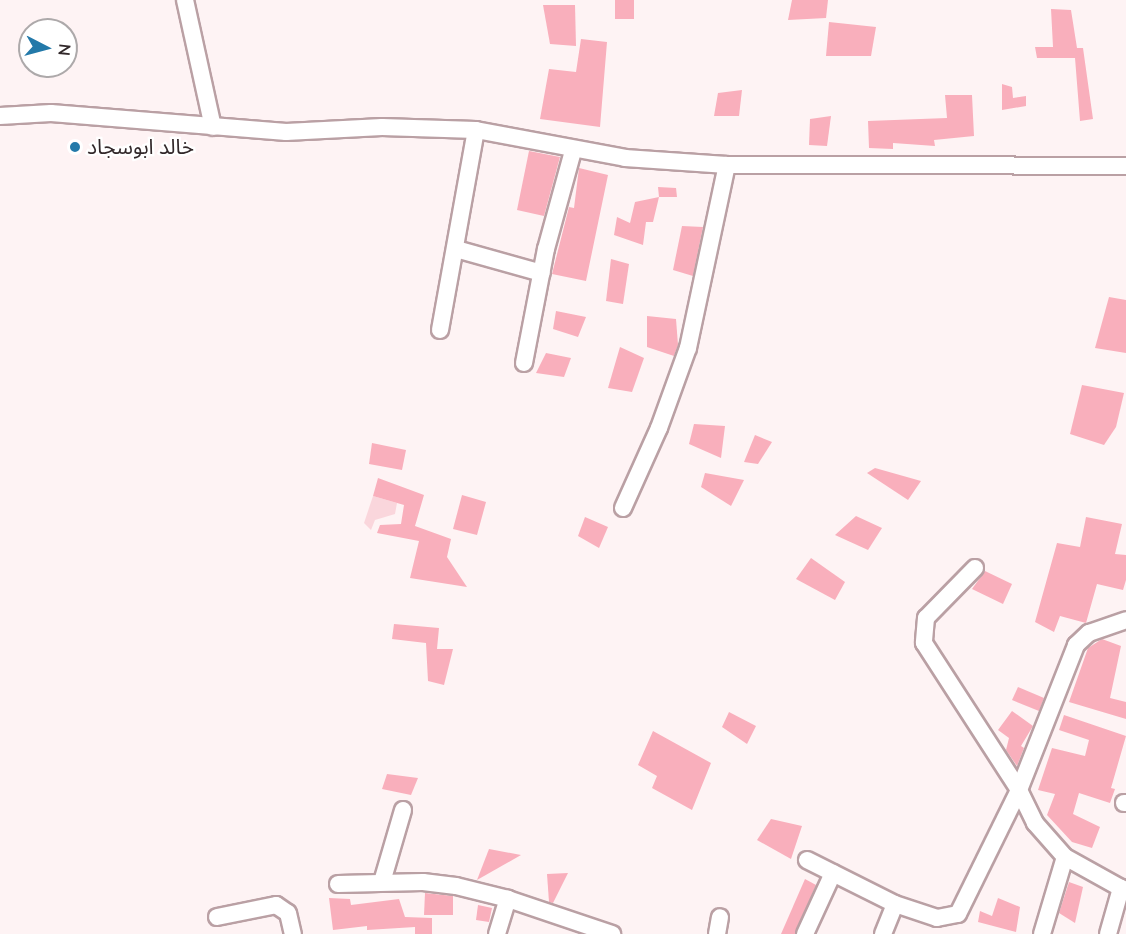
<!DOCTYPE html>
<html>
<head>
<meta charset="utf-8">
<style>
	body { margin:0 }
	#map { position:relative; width:1126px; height:934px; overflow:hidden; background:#fef3f4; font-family:"Nunito Sans","Noto Sans Arabic",sans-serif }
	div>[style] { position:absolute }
	.green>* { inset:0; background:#fad6dc }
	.building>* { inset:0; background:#f9afbc }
	.roads { filter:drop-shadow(2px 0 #baa0a4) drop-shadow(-2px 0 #baa0a4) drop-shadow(0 2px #baa0a4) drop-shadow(0 -2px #baa0a4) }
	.minor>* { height:16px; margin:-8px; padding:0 8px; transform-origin:8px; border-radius:8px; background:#fff }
	.dots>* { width:16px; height:16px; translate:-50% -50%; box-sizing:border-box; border:3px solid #fff; border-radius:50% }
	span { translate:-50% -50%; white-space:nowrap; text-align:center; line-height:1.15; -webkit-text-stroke:4.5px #fff; paint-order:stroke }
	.poi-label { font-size:21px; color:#32282a }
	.left { translate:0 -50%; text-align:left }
	.north { position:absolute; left:18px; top:18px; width:60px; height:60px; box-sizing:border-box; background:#fff; border:2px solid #ada9aa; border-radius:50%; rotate:96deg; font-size:16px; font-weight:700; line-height:24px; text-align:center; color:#32282a }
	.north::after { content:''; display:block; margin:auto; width:21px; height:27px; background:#2379a9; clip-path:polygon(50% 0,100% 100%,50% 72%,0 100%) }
</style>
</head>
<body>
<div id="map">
	<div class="green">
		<i style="clip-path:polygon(373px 496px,397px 503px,395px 514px,375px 520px,371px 530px,364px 523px)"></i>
	</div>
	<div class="building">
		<i style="clip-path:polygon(615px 0,634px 0,634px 19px,615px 19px)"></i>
		<i style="clip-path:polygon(792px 0,828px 0,826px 18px,788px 20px)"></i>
		<i style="clip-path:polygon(543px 5px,575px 5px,576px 46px,550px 44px)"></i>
		<i style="clip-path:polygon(1051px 9px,1071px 10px,1077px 48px,1083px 48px,1093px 119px,1080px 121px,1075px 58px,1037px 58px,1035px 47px,1053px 47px)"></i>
		<i style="clip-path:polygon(829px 22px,876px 27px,871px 56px,826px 56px)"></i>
		<i style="clip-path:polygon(581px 39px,607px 42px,600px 127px,540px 119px,549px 69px,576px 72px)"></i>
		<i style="clip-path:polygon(1002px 84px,1012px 87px,1013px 98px,1026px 96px,1026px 106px,1002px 110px)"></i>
		<i style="clip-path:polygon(742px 90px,739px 116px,714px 116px,718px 93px)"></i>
		<i style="clip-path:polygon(945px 95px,972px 95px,974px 136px,934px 140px,935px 146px,893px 143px,893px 149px,869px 148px,868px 121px,947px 118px)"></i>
		<i style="clip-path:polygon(831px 116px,827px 146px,809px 145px,810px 119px)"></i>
		<i style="clip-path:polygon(529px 151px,560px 157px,544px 216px,517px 210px)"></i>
		<i style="clip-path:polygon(579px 168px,608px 175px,586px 281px,552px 274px,569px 207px,574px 208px)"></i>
		<i style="clip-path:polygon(658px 187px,676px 188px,677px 197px,659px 197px)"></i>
		<i style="clip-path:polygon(659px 197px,653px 222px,646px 222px,643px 245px,614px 235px,617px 217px,630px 223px,635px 202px)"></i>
		<i style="clip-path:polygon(682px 226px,703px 227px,693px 276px,673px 270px)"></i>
		<i style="clip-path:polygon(611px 259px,629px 264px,623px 304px,606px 301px)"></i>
		<i style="clip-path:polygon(1109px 297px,1126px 300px,1126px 353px,1095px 348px)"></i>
		<i style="clip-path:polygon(556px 311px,586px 317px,578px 337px,553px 329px)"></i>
		<i style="clip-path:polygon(647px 316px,676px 319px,678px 345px,674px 356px,647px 347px)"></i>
		<i style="clip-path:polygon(620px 347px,644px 358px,632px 392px,608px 388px)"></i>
		<i style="clip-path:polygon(546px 353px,571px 358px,564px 377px,536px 373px)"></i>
		<i style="clip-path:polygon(1082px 385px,1124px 393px,1116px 427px,1104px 445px,1070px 434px)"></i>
		<i style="clip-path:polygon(694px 424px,725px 426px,721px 458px,689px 444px)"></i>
		<i style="clip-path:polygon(755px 435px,772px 442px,758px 464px,744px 462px)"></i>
		<i style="clip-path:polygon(372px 443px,406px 450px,402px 470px,369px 464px)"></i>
		<i style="clip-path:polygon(875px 468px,921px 481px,908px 500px,867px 473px)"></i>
		<i style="clip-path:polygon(705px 473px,744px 480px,731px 506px,701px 487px)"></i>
		<i style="clip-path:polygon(378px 478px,424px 495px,415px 526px,451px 539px,447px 557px,467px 587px,410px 578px,419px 541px,377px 533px,380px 525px,401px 524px,404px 505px,373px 496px)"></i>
		<i style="clip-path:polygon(462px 495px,486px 502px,477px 535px,453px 529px)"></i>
		<i style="clip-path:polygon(856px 516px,882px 528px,868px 550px,835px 535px)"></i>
		<i style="clip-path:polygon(585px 517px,608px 527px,599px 548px,578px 536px)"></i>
		<i style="clip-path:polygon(1086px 517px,1122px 524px,1115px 554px,1126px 555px,1126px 580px,1123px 590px,1097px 584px,1086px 623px,1060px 616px,1054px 632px,1035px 622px,1057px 543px,1080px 547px)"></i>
		<i style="clip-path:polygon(811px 558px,845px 582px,835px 600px,796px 579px)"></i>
		<i style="clip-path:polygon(985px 571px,1012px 584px,1003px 604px,972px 589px)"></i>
		<i style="clip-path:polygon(394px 624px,439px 628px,437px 649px,453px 649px,444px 685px,428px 681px,426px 643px,392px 639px)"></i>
		<i style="clip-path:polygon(1102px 639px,1121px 646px,1110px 698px,1126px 702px,1126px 719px,1069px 702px,1088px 648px)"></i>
		<i style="clip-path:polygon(1018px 687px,1044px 698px,1039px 711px,1012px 700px)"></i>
		<i style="clip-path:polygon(1012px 711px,1033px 726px,1021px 746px,1024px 748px,1017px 766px,1006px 750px,1009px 738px,998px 730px)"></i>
		<i style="clip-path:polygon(729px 712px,756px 726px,747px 744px,722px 727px)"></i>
		<i style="clip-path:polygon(1064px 715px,1126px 736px,1111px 788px,1115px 789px,1110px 803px,1079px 793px,1073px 814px,1100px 827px,1092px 848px,1072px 842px,1047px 815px,1055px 794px,1038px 790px,1052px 748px,1085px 756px,1089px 740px,1059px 730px)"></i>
		<i style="clip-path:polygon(653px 731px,711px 763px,692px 810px,652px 788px,657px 776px,638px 765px)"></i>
		<i style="clip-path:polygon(387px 774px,418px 778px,411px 795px,382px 789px)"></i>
		<i style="clip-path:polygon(771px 819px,802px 826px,791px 859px,757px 840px)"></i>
		<i style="clip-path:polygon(489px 849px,521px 855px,477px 880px)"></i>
		<i style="clip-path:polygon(568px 873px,553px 903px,549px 902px,547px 874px)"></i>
		<i style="clip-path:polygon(805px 879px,816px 885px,795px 934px,781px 934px)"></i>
		<i style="clip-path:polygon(1069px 882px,1083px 887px,1075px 923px,1059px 913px)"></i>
		<i style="clip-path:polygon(425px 893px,453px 896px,453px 915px,424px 915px)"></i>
		<i style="clip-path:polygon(329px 898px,350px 899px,351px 905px,399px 899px,405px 917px,432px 918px,432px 934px,415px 934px,415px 927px,367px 930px,367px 926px,333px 930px)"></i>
		<i style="clip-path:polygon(998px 898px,1020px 907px,1016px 932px,978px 922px,980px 911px,992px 916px)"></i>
		<i style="clip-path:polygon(478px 905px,492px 908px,489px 922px,476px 920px)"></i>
	</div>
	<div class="roads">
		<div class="minor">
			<i style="left:185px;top:0;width:130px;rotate:77.6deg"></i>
			<i style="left:0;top:116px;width:51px;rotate:-3.4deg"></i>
			<i style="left:51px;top:113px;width:236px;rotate:4.6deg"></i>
			<i style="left:286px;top:132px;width:96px;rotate:-3deg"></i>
			<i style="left:382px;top:127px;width:94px;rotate:1.8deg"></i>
			<i style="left:476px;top:130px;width:152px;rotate:10.6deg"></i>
			<i style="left:625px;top:158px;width:102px;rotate:3.9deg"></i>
			<i style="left:727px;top:165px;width:399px;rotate:0.1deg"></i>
			<i style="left:456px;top:249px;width:89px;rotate:15.6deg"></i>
			<i style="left:440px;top:330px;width:203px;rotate:-79.8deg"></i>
			<i style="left:524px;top:363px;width:116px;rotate:-79.1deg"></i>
			<i style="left:546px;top:249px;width:102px;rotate:-74.6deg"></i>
			<i style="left:623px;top:508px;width:88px;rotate:-65.8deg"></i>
			<i style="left:659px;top:428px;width:85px;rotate:-70.1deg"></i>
			<i style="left:688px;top:348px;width:187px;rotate:-78deg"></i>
			<i style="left:975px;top:568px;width:70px;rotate:134.4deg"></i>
			<i style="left:926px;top:618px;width:25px;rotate:95deg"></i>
			<i style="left:924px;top:643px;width:175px;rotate:57.1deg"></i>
			<i style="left:1019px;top:790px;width:37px;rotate:64deg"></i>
			<i style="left:1035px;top:823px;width:45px;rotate:48.6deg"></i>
			<i style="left:1065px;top:857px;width:70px;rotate:29.1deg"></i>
			<i style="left:1124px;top:803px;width:2px"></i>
			<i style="left:807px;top:860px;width:98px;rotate:26.6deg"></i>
			<i style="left:895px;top:904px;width:44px;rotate:18.4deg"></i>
			<i style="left:937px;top:918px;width:21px;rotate:-11deg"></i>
			<i style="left:958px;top:914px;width:138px;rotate:-63.8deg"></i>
			<i style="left:1019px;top:790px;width:156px;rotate:-68.5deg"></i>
			<i style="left:1076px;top:645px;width:18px;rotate:-43deg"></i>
			<i style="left:1089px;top:633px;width:39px;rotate:-19deg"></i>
			<i style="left:382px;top:882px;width:75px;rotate:-73.7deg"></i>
			<i style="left:338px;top:884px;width:85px;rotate:-1.3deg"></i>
			<i style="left:423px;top:882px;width:33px;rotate:7deg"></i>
			<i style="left:456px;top:886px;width:54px;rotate:14deg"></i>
			<i style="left:508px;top:899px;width:110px;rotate:18.6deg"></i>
			<i style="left:217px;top:917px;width:60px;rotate:-11.5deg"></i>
			<i style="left:276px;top:905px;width:14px;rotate:34deg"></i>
			<i style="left:288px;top:913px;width:22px;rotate:77deg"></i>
			<i style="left:497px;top:934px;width:37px;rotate:-73deg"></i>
			<i style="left:717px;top:934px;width:17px;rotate:-80deg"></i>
			<i style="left:805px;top:934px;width:67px;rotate:-65.3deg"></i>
			<i style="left:883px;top:934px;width:32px;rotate:-68deg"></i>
			<i style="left:1042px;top:934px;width:80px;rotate:-73.4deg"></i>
			<i style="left:1108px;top:934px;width:48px;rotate:-74.2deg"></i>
		</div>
	</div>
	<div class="dots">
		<i style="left:75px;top:147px;background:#2379a9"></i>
	</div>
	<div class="poi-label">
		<span class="left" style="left:87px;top:147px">خالد ابوسجاد</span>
	</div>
	<div class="north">N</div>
</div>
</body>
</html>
